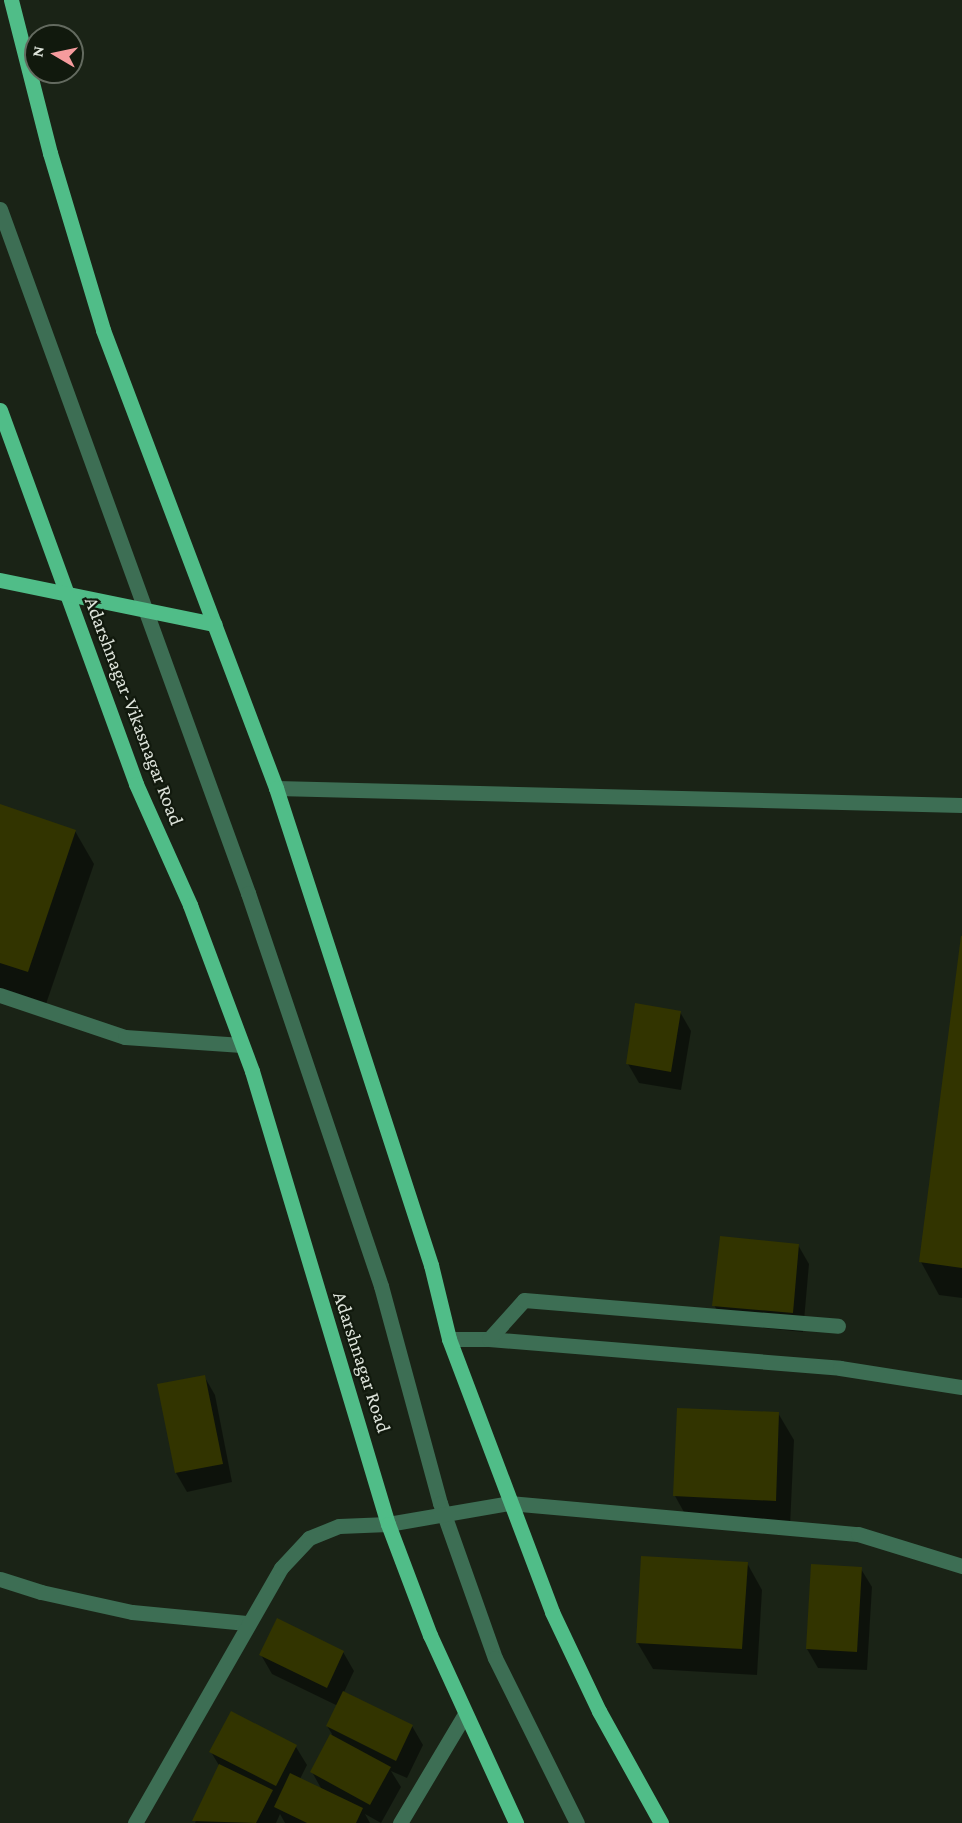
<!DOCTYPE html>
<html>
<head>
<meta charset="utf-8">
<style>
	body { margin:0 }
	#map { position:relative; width:962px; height:1823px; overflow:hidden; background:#1a2316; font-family:"Crimson Pro",serif }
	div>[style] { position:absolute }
	.shadow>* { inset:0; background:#0007 }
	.building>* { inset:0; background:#323400 }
	.lane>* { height:15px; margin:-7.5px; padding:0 7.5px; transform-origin:7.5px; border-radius:7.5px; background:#3d6e54 }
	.street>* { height:15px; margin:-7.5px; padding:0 7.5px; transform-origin:7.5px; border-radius:7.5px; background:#3d6e54 }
	.primary>* { height:15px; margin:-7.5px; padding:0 7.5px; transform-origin:7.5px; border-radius:7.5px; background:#50bd88 }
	span { translate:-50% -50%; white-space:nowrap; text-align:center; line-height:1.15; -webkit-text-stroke:4.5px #11190d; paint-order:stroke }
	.street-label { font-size:20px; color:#dee4db }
	.north { position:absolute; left:24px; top:24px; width:60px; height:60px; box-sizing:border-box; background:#11190d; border:2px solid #636a5f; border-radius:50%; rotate:279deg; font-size:16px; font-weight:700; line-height:24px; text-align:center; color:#dee4db }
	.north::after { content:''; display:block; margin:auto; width:21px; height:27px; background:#f59b9d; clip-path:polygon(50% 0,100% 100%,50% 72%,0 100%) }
</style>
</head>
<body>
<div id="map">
	<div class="shadow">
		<i style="clip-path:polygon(0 806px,75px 831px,94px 864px,46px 1004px,0 989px)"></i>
		<i style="clip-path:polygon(962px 936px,962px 1298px,939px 1295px,921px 1262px)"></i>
		<i style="clip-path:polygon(680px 1012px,691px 1031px,681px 1090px,639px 1083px,628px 1064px)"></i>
		<i style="clip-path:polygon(798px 1245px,809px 1264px,803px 1332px,725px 1324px,714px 1305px)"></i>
		<i style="clip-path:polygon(204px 1376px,215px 1395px,232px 1482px,187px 1492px,176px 1473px,159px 1386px)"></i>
		<i style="clip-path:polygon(778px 1413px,794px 1440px,790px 1527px,690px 1523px,675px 1496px)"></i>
		<i style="clip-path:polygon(747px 1563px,762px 1590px,757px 1675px,653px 1669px,637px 1642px)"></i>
		<i style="clip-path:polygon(861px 1569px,872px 1587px,867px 1670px,818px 1668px,807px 1649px)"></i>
		<i style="clip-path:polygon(343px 1652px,354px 1671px,344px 1692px,412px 1726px,423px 1745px,407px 1778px,391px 1771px,401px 1787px,381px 1823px,365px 1814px,370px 1823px,285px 1823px,280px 1814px,276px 1823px,195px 1823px,220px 1767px,211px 1752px,296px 1747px,307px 1765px,300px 1779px,322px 1790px,312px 1772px,332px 1734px,327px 1726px,338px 1706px,272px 1674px,261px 1655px)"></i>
	</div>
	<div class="building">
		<i style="clip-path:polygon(0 804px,76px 830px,28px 972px,0 963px)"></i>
		<i style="clip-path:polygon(961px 936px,962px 936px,962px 1268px,919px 1262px)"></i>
		<i style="clip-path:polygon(635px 1003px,681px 1011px,671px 1072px,626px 1064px)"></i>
		<i style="clip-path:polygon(720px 1236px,799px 1244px,793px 1313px,712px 1306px)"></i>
		<i style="clip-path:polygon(205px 1375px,223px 1464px,175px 1473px,157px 1384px)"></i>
		<i style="clip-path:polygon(677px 1408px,779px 1412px,776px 1501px,673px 1496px)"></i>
		<i style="clip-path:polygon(641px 1556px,748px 1562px,742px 1649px,636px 1643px)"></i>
		<i style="clip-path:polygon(811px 1564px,862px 1567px,857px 1652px,806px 1649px)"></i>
		<i style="clip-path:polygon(277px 1618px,344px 1651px,327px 1688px,259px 1655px)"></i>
		<i style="clip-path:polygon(343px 1691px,413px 1725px,396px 1761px,326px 1726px)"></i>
		<i style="clip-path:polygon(231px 1711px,297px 1745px,276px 1786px,209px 1752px)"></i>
		<i style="clip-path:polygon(330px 1734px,391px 1767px,370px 1805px,310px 1772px)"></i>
		<i style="clip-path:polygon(219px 1764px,273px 1790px,256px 1823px,192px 1821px)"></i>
		<i style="clip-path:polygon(290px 1773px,363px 1808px,356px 1823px,307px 1823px,274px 1807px)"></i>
	</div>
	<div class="lane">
		<i style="left:0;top:209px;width:728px;rotate:70.07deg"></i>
		<i style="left:248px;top:893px;width:415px;rotate:71.3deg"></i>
		<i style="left:381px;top:1286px;width:225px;rotate:74.8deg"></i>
		<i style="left:440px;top:1503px;width:164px;rotate:70.5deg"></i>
		<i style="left:495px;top:1658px;width:184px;rotate:63.6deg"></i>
		<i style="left:449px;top:1339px;width:40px"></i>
		<i style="left:489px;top:1339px;width:352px;rotate:4.7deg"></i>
		<i style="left:840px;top:1368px;width:123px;rotate:8.9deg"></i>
		<i style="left:489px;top:1339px;width:52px;rotate:-48.1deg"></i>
		<i style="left:524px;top:1300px;width:315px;rotate:4.7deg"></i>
	</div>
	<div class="street">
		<i style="left:276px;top:788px;width:686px;rotate:1.42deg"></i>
		<i style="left:0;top:995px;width:132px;rotate:18.6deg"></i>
		<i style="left:125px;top:1037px;width:117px;rotate:3.9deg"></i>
		<i style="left:0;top:1579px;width:43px;rotate:17.6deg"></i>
		<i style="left:41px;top:1592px;width:93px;rotate:12.4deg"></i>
		<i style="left:132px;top:1612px;width:115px;rotate:5.5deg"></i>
		<i style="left:135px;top:1823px;width:294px;rotate:-60.2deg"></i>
		<i style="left:281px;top:1568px;width:41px;rotate:-47deg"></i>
		<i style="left:309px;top:1538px;width:32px;rotate:-22deg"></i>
		<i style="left:339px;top:1526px;width:49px;rotate:-2.3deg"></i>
		<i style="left:388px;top:1524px;width:123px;rotate:-9.8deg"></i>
		<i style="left:509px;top:1503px;width:350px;rotate:5.1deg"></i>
		<i style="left:858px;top:1534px;width:109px;rotate:17.1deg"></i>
		<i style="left:400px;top:1823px;width:127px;rotate:-59.2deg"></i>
	</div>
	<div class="primary">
		<i style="left:11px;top:0;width:158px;rotate:75.7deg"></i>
		<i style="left:50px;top:153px;width:185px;rotate:73.3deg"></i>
		<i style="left:103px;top:330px;width:490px;rotate:69.3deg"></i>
		<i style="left:276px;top:788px;width:502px;rotate:72deg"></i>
		<i style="left:431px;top:1265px;width:76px;rotate:76.3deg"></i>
		<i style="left:449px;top:1339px;width:292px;rotate:69.3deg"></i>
		<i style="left:552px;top:1612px;width:110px;rotate:64.6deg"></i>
		<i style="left:599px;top:1711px;width:128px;rotate:61deg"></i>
		<i style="left:0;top:410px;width:398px;rotate:70deg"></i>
		<i style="left:136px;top:784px;width:133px;rotate:65.9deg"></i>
		<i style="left:190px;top:905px;width:177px;rotate:69.5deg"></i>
		<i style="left:252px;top:1071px;width:473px;rotate:73.3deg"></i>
		<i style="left:388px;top:1524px;width:119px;rotate:69.3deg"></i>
		<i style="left:430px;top:1635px;width:207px;rotate:65.4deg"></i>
		<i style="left:0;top:580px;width:219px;rotate:11.6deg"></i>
	</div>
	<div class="street-label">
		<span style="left:134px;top:711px;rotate:69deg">Adarshnagar-Vikasnagar Road</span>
		<span style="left:362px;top:1362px;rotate:72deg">Adarshnagar Road</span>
	</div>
	<div class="north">N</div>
</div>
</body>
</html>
